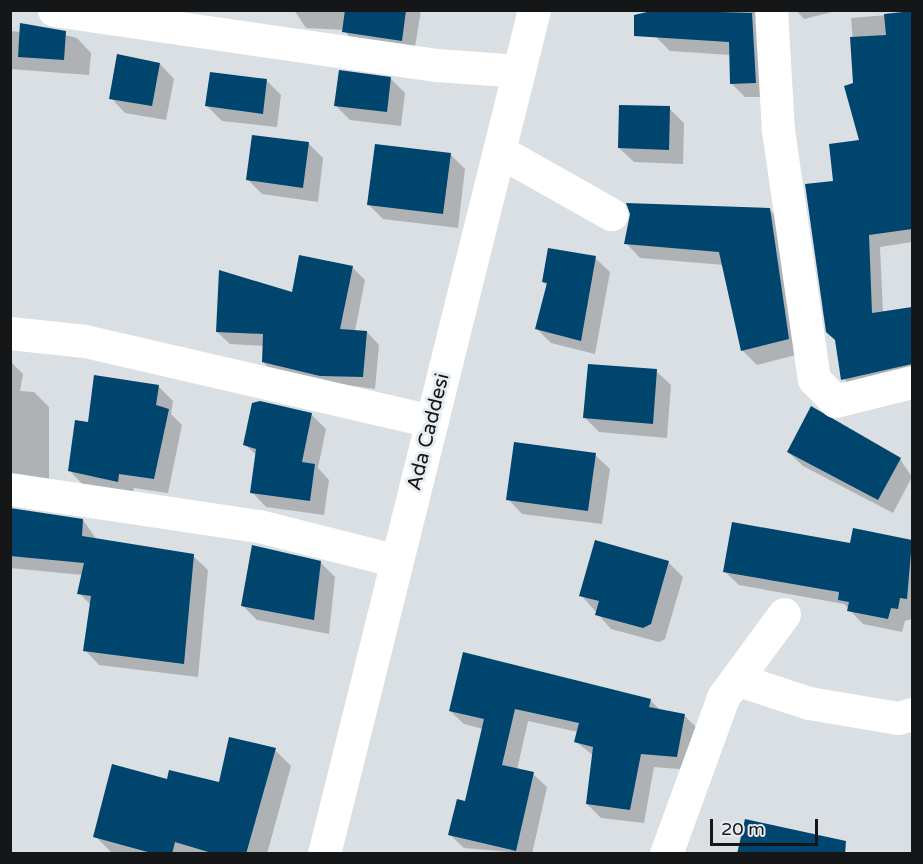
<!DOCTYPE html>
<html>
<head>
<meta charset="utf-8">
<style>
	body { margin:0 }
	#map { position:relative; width:923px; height:864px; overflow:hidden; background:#dadfe3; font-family:"Varela Round",sans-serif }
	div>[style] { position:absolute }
	.shadow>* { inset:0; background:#0003 }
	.building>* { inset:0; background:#00456e }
	.minor>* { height:33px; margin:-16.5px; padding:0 16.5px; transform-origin:16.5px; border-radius:16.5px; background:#fff }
	.major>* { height:33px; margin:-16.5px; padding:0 16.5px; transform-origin:16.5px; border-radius:16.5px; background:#fff }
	span { translate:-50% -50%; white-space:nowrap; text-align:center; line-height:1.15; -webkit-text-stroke:6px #e7ecf1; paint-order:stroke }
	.street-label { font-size:20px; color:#141618 }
	.frame { position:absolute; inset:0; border:12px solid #141618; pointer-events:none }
	.scale { position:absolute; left:710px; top:819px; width:108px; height:27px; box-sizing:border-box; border:3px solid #141618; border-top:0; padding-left:8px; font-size:18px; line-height:21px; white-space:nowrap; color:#141618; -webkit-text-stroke:4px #e7ecf1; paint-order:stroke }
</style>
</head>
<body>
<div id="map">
	<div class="shadow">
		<i style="clip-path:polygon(294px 10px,421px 10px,414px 53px,356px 45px,344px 30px,306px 28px)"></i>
		<i style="clip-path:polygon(658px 10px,773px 10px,770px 97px,745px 97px,731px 83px,731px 55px,670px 51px,656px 37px)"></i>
		<i style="clip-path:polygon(796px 10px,840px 10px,804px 19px)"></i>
		<i style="clip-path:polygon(912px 13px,912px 242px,880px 247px,883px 313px,912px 309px,912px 380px,854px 389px,842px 377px,807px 186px,834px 182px,861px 142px,851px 18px)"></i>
		<i style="clip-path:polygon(22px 24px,77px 38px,91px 53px,89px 75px,10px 69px,10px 31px,21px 32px)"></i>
		<i style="clip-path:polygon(160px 64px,174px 79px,166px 120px,125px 113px,111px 98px)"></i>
		<i style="clip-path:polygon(391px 79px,405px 93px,401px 126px,350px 120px,335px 105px)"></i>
		<i style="clip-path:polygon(266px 80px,281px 95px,277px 127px,222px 121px,207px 106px)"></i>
		<i style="clip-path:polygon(669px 108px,684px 123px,683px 164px,634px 162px,619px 148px)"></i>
		<i style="clip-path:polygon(309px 144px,323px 158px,318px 202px,262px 194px,248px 180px)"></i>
		<i style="clip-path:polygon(450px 154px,465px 169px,458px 228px,383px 219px,369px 205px)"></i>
		<i style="clip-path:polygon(770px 210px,784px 225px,803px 353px,757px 365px,742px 350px,724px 265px,640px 258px,626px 243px)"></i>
		<i style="clip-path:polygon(595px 258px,610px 272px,595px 354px,551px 343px,537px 329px,548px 286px,543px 282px)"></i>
		<i style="clip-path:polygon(352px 267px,365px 280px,355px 331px,367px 332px,379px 345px,375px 389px,276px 375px,263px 362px,264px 346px,230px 344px,217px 332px)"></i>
		<i style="clip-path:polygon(10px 361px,23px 374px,20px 391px,34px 392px,49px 407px,49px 488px,10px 473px)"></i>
		<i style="clip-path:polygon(656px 371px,671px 385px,667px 438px,599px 432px,585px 418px)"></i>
		<i style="clip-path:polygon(158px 386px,173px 401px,171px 414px,182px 425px,168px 493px,134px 488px,132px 496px,84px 486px,70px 471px,89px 423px)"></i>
		<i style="clip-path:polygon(311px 414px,326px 429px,318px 468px,329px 480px,324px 515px,266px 507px,252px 492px,257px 456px,245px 444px)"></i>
		<i style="clip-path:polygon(788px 452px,900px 459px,912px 477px,893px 513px,803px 466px)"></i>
		<i style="clip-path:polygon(595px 455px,610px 469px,602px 524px,522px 514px,508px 499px)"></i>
		<i style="clip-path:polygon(10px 509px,83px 520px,97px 540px,193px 556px,208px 570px,198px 677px,99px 665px,85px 650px,91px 605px,79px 593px,83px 575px,10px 568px)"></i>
		<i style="clip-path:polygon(854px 530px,912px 542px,912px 619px,905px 621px,902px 632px,863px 624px,844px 604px,739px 585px,724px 571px,851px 544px)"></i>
		<i style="clip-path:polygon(320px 562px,335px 577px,329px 634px,257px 620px,242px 605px)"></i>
		<i style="clip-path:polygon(668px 562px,683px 577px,665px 639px,659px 642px,611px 629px,581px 595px)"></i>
		<i style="clip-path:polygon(650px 700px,661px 711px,684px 715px,698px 729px,691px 770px,654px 767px,644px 823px,601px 818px,587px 804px,594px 756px,576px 742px,578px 732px,528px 721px,517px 770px,533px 774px,547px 787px,532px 854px,464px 848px,450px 835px,466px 803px,483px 729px,464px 724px,450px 711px)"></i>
		<i style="clip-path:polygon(275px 750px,291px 766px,267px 854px,113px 854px,95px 836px,168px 781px,220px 784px)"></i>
	</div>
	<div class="building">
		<i style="clip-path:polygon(345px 10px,406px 10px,402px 41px,342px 32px)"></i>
		<i style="clip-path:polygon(656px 10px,752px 13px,756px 83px,730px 84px,729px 42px,634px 36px,634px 15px)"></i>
		<i style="clip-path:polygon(912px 11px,912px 229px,869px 235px,872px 313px,912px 307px,912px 364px,841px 380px,835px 340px,826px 332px,805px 184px,833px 181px,829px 144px,859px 140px,844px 86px,853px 83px,850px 37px,886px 35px,884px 14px)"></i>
		<i style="clip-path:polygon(20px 23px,66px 31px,64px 60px,18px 57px)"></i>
		<i style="clip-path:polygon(117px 54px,160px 63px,152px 106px,109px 99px)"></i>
		<i style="clip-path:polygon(339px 70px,391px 77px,387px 112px,334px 106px)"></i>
		<i style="clip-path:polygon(210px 72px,267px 79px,263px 114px,205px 106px)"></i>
		<i style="clip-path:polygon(619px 105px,670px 106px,669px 150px,618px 148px)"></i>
		<i style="clip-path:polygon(252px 135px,309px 142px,303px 188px,246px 180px)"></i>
		<i style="clip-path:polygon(375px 144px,451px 153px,443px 214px,367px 205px)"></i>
		<i style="clip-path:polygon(626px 203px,770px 208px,789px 339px,741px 351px,719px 252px,624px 244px,630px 214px)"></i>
		<i style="clip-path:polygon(548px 248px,596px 256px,581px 341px,535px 329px,547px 283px,542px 282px)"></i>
		<i style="clip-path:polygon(299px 255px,353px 266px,340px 329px,367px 331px,363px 377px,320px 376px,262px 362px,263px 334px,216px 332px,219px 270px,292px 292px)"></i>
		<i style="clip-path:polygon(588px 364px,657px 369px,653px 424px,583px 418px)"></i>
		<i style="clip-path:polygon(94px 375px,159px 385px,156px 405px,169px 409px,154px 479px,119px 474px,118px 482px,68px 471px,75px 420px,88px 422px)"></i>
		<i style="clip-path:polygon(260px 401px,312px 413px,302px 462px,315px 464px,310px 501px,250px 493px,256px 449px,243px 445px,252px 403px)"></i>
		<i style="clip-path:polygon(811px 406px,901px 458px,878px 500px,787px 452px)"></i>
		<i style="clip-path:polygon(514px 442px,596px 453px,588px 511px,506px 500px)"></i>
		<i style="clip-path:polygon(10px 508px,83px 519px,82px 536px,194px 554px,184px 664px,83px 651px,91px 596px,77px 594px,84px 563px,10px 556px)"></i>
		<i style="clip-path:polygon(732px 522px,850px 543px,853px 528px,912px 540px,907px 599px,900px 598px,898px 609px,891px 608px,888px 619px,847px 611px,849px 602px,838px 600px,839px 592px,723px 572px)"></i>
		<i style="clip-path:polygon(595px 540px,669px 561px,651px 624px,643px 628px,595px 615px,599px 601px,579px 596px)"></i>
		<i style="clip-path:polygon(252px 545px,321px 561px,314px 620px,241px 606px)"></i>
		<i style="clip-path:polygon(463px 652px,651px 699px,649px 707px,685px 714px,677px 757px,641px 754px,630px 810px,586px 804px,593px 747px,574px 742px,579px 723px,515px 709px,502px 765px,534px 772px,516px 851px,448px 835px,457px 799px,465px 801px,484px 719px,449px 711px)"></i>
		<i style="clip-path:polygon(229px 737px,276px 748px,246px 854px,215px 854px,175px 842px,172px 854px,155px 854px,93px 837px,112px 764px,167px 779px,169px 770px,219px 782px)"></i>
		<i style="clip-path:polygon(745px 819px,846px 841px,845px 854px,737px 854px)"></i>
	</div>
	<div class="minor">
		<i style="left:54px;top:10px;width:387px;rotate:8.2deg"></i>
		<i style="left:437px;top:65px;width:82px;rotate:4.2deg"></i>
		<i style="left:771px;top:10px;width:120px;rotate:86.7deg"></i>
		<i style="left:778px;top:130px;width:252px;rotate:81.8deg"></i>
		<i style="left:814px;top:379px;width:30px;rotate:46deg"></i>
		<i style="left:835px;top:401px;width:79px;rotate:-13.9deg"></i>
		<i style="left:499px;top:151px;width:129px;rotate:29.4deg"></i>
		<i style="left:10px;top:333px;width:75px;rotate:6.1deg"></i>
		<i style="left:85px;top:341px;width:356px;rotate:13deg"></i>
		<i style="left:10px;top:489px;width:252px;rotate:8.5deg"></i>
		<i style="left:259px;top:526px;width:142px;rotate:14.2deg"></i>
		<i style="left:736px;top:679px;width:77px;rotate:18.2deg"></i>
		<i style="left:809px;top:703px;width:90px;rotate:9.6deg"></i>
		<i style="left:898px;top:718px;width:15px;rotate:-16deg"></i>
		<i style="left:666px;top:854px;width:167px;rotate:-70deg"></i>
		<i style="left:723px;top:697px;width:103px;rotate:-53.7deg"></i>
	</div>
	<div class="major">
		<i style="left:324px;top:854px;width:870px;rotate:-76.03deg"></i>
	</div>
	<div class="street-label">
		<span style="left:429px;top:432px;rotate:-76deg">Ada Caddesi</span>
	</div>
	<div class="frame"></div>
	<div class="scale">20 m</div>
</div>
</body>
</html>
